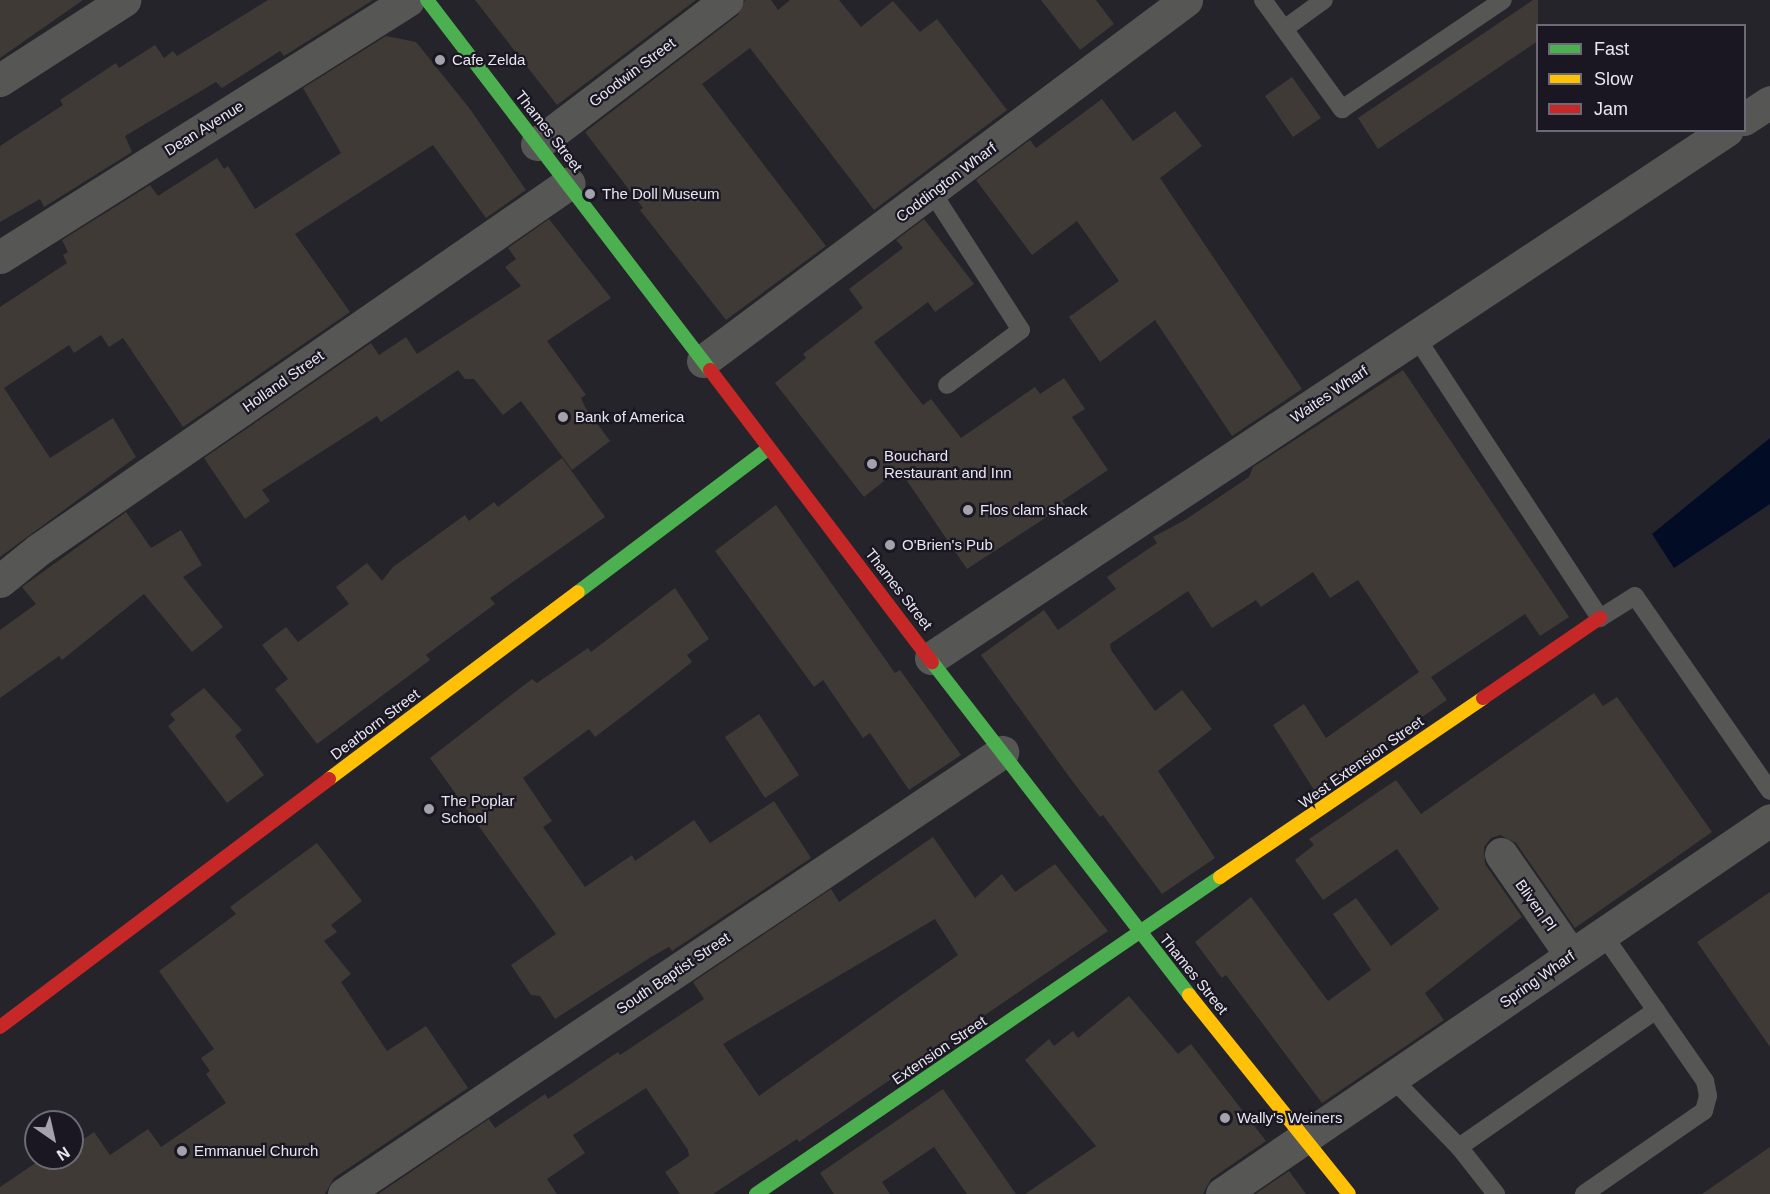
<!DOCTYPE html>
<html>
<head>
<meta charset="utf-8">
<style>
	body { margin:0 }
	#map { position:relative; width:1770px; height:1194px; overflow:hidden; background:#25242a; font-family:Helvetica,sans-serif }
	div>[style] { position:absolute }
	.water>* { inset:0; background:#030c25 }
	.building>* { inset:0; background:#3f3a36 }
	.lane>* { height:18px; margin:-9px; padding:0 9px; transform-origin:9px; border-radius:9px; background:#565655 }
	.street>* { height:33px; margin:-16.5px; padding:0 16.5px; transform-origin:16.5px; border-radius:16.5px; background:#565655 }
	.fast>* { height:14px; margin:-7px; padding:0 7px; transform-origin:7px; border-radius:7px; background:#4caf50 }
	.slow>* { height:14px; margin:-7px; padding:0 7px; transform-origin:7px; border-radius:7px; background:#ffc107 }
	.jam>* { height:14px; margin:-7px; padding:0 7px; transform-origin:7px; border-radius:7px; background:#c62828 }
	.dots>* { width:16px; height:16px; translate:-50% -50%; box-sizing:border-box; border:3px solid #1a1723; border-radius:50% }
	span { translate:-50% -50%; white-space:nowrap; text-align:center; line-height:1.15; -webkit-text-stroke:4.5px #1a1723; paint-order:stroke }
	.poi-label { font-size:15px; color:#e8e6ef }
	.left { translate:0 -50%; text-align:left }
	.street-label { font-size:15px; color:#e8e6ef }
	.legend { position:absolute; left:1536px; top:24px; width:210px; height:108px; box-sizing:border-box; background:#1a1723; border:2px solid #6c6a75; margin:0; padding:8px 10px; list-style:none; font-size:18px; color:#e8e6ef }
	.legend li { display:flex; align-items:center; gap:12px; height:30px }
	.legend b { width:30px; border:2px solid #6c6a75 }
	.north { position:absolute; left:24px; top:1110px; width:60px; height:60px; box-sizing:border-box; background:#1a1723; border:2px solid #6c6a75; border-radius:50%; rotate:146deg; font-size:16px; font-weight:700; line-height:24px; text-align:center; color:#e8e6ef }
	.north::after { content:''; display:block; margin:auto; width:21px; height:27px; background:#a4a2aa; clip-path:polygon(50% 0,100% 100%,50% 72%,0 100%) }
</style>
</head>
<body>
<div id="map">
	<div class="water">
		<i style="clip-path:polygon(1770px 438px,1770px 504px,1674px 568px,1652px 534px)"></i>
	</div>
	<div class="building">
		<i style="clip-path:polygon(0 0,83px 0,0 58px)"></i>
		<i style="clip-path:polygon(268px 0,373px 0,284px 56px,280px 51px,222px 88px,216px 82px,125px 136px,132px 152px,44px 207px,40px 199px,0 222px,0 146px,63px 105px,60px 100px,116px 63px,119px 68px,155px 45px,164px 58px,173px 51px,177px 56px)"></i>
		<i style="clip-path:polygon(475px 0,696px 0,557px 105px)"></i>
		<i style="clip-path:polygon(745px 0,771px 0,778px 10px,790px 0,839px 0,861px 27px,893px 1px,920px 32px,937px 19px,1007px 110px,874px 210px,750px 48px,702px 84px,826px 246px,726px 320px,640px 210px,643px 208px,585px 132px,738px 15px)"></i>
		<i style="clip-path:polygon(1041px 0,1096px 0,1114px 24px,1080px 50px)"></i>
		<i style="clip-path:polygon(1533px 0,1538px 0,1538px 41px,1378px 149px,1358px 118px)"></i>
		<i style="clip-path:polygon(386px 36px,416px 42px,470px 109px,526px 190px,486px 218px,433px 145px,295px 234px,350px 312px,183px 427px,123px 338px,109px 347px,101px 335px,74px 353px,69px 345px,4px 388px,50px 458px,113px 418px,136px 457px,0 557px,0 307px,67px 263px,63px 255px,68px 252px,62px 240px,150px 185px,158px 196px,217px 158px,224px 169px,228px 166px,255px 209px,341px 153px,303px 88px)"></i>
		<i style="clip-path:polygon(1292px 77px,1321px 118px,1293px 137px,1265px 96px)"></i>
		<i style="clip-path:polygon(1102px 99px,1133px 141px,1175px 111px,1202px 146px,1160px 178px,1302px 389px,1232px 436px,1155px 320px,1100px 362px,1069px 317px,1119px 281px,1077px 221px,1032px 255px,976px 180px,1030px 140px,1036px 148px)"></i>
		<i style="clip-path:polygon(549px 219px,611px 298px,547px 341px,586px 395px,581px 398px,585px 407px,610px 441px,572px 470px,521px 401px,503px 415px,474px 379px,465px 379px,458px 370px,381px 422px,377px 416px,262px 490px,270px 501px,245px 519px,204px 458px,371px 343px,379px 355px,406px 337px,417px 354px,521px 286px,505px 267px,516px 259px,508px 248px)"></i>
		<i style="clip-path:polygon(924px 219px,974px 284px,935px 312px,928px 302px,874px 342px,923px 405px,931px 399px,961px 438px,1035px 387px,1040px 394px,1064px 378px,1085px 409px,1072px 417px,1108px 470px,1062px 501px,1065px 505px,967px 569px,899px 469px,864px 497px,775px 383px,806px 358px,803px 354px,863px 308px,849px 289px,903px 248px,896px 240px)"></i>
		<i style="clip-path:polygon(1403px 370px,1569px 617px,1540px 636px,1525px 614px,1431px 677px,1447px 700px,1314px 790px,1273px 725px,1304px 704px,1326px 738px,1419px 672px,1358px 580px,1330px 598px,1313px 572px,1261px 607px,1256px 600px,1212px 628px,1188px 591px,1110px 644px,1111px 650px,1155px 711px,1182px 690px,1212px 729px,1158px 771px,1215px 858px,1162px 894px,1103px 815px,1100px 817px,1070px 778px,981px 655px,1044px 610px,1058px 630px,1116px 589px,1107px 577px,1157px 543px,1153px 537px,1185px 520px,1249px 477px,1253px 467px)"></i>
		<i style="clip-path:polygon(562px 458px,605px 517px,490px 598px,495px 604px,426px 655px,430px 660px,317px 744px,275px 689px,288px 679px,262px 645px,286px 627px,298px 642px,349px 604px,336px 587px,367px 563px,382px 581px,393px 567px,465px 515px,469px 521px,494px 502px,498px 507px)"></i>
		<i style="clip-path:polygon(776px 505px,895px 673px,900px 670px,961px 755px,909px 790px,870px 733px,863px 738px,823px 680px,814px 687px,715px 551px)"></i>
		<i style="clip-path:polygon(126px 512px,151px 548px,181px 530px,202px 565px,183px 577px,223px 627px,192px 652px,144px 594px,62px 660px,59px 656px,0 698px,0 630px,36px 604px,22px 587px)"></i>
		<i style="clip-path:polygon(675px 588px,709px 639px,687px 655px,692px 662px,628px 712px,595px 737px,589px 729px,523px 778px,552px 821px,543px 827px,585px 887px,632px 855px,635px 861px,694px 820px,710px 843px,774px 801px,811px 858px,672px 951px,669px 947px,651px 957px,555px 1019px,540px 996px,531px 995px,511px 965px,556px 934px,430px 758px,532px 679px,537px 683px,588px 648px,591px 652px)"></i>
		<i style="clip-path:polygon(204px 688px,242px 730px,235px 736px,264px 775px,227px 803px,168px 726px,175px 720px,170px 714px)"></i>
		<i style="clip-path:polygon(1594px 693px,1603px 706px,1617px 697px,1712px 832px,1575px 928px,1516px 843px,1500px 835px,1491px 838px,1484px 847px,1485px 864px,1522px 917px,1425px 993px,1444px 1020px,1322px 1103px,1226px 975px,1222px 978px,1195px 942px,1251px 897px,1328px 1001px,1371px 970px,1333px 914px,1356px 898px,1391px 946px,1439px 909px,1397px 849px,1323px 900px,1295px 860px,1314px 845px,1309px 839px,1396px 780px,1421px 814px)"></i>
		<i style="clip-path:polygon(759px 714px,799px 775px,765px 798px,725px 737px)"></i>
		<i style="clip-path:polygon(evenodd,933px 837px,975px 898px,1002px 874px,1015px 892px,1055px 864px,1108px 931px,799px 1142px,797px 1139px,713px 1194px,680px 1194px,665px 1172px,689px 1156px,688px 1150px,646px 1088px,573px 1135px,585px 1153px,547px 1179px,557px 1194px,378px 1194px,489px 1119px,495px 1128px,545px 1094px,548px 1099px,618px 1052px,620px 1055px,704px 999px,693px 982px,831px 889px,839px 902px,933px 837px,935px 919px,958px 955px,759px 1096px,723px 1044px,935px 919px)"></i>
		<i style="clip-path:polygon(317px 843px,362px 901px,331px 925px,337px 932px,324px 941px,351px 974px,341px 982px,387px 1051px,426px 1026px,468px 1088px,334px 1178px,325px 1194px,0 1194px,0 1187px,43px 1158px,72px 1158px,72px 1147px,94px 1132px,110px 1155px,148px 1129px,161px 1147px,226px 1103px,206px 1074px,210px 1071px,201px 1058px,214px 1049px,159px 971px,236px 914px,230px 907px)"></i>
		<i style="clip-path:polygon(1770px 892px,1770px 1047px,1697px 942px)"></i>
		<i style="clip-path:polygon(1129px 996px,1178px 1054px,1191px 1044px,1266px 1141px,1211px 1179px,1203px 1194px,1025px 1194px,1096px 1146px,1025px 1060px,1049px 1039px,1054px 1046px,1073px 1031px,1078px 1038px)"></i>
		<i style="clip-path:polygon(943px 1089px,1016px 1194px,967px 1194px,934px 1147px,882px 1182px,890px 1194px,834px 1194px,820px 1173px)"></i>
		<i style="clip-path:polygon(1770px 1147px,1770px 1194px,1702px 1194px)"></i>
		<i style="clip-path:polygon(1289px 1171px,1306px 1194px,1255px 1194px)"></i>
	</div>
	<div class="lane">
		<i style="left:1263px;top:0;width:135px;rotate:54.1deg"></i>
		<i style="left:1342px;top:109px;width:194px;rotate:-34.1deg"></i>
		<i style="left:1284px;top:29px;width:49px;rotate:-35.9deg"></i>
		<i style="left:932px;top:192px;width:164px;rotate:57.2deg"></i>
		<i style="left:1021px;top:330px;width:92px;rotate:143.4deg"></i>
		<i style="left:1416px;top:337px;width:336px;rotate:56.8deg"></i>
		<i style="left:1600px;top:618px;width:41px;rotate:-32.2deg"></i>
		<i style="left:1635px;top:596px;width:237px;rotate:55.3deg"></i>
		<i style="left:1393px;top:1079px;width:95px;rotate:45.9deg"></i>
		<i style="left:1459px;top:1147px;width:60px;rotate:51.8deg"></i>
		<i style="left:1459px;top:1147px;width:240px;rotate:-34.8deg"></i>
		<i style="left:1584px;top:1194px;width:146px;rotate:-34.7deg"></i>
		<i style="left:1704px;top:1111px;width:16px;rotate:-75deg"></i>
		<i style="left:1708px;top:1096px;width:15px;rotate:-101deg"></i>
		<i style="left:1705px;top:1081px;width:179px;rotate:-124.8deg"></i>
	</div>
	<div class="street">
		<i style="left:0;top:80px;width:148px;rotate:-32.8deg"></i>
		<i style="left:1744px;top:119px;width:31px;rotate:-33deg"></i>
		<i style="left:537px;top:144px;width:238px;rotate:-37.2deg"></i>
		<i style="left:0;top:257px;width:482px;rotate:-32.2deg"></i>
		<i style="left:703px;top:361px;width:603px;rotate:-36.77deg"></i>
		<i style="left:0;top:581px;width:49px;rotate:-39.2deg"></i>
		<i style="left:38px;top:550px;width:645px;rotate:-34.65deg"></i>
		<i style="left:931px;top:658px;width:955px;rotate:-33.56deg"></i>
		<i style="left:1501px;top:854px;width:123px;rotate:55.3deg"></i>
		<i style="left:344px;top:1194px;width:793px;rotate:-33.89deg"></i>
		<i style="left:1222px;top:1194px;width:663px;rotate:-34.31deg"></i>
	</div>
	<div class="fast">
		<i style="left:427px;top:0;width:466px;rotate:52.6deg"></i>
		<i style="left:578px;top:592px;width:239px;rotate:-37deg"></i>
		<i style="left:932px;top:662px;width:421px;rotate:52.3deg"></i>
		<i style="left:756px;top:1194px;width:562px;rotate:-34.34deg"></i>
	</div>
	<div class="slow">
		<i style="left:329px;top:779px;width:311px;rotate:-36.9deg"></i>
		<i style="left:1220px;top:877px;width:318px;rotate:-34.2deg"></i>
		<i style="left:1189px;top:995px;width:255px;rotate:51.2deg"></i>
	</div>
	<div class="jam">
		<i style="left:710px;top:370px;width:367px;rotate:52.8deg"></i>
		<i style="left:1483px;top:698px;width:142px;rotate:-34.4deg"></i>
		<i style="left:0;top:1027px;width:412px;rotate:-37deg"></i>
	</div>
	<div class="dots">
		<i style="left:440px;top:60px;background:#a4a2aa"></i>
		<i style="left:590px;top:194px;background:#a4a2aa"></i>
		<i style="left:563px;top:417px;background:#a4a2aa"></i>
		<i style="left:872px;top:464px;background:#a4a2aa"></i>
		<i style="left:968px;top:510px;background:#a4a2aa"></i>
		<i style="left:890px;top:545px;background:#a4a2aa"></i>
		<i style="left:429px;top:809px;background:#a4a2aa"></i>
		<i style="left:1225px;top:1118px;background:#a4a2aa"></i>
		<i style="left:182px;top:1151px;background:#a4a2aa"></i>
	</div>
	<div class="poi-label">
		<span class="left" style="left:452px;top:60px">Cafe Zelda</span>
		<span class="left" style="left:602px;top:194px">The Doll Museum</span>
		<span class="left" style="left:575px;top:417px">Bank of America</span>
		<span class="left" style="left:884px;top:464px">Bouchard<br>Restaurant and Inn</span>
		<span class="left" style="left:980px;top:510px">Flos clam shack</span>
		<span class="left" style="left:902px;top:545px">O'Brien's Pub</span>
		<span class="left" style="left:441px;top:809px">The Poplar<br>School</span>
		<span class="left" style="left:1237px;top:1118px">Wally's Weiners</span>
		<span class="left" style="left:194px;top:1151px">Emmanuel Church</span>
	</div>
	<div class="street-label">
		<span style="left:632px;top:72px;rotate:-37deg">Goodwin Street</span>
		<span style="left:204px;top:128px;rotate:-32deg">Dean Avenue</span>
		<span style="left:549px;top:131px;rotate:52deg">Thames Street</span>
		<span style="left:946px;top:182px;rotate:-37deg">Coddington Wharf</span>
		<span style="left:283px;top:381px;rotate:-35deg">Holland Street</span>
		<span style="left:1329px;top:394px;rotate:-34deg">Waites Wharf</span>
		<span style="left:899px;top:589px;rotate:52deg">Thames Street</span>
		<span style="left:375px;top:724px;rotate:-37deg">Dearborn Street</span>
		<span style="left:1361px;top:762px;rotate:-35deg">West Extension Street</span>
		<span style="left:1536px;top:905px;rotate:55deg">Bliven Pl</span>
		<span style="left:673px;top:973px;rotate:-34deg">South Baptist Street</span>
		<span style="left:1194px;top:974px;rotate:51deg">Thames Street</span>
		<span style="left:1537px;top:979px;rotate:-35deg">Spring Wharf</span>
		<span style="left:939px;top:1050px;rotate:-34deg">Extension Street</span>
	</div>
	<ul class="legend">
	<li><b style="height:8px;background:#4caf50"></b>Fast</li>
	<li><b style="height:8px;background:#ffc107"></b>Slow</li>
	<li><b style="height:8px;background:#c62828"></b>Jam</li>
	</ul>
	<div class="north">N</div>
</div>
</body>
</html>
